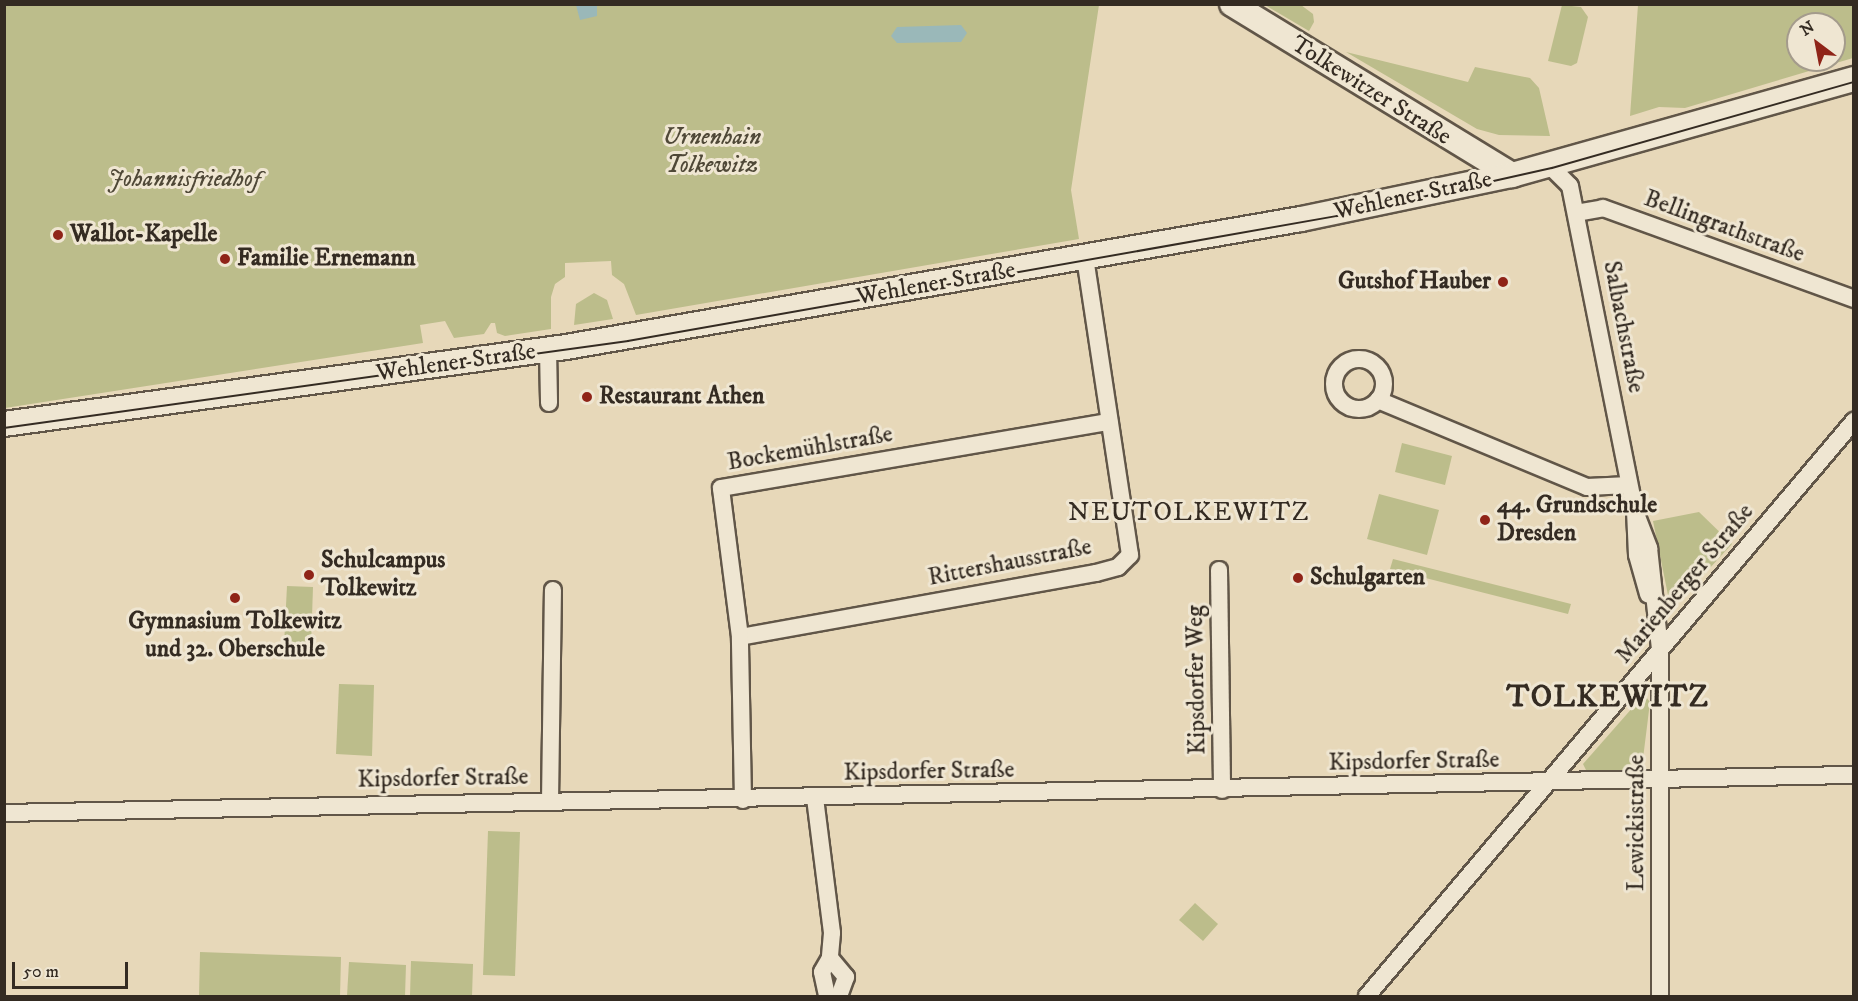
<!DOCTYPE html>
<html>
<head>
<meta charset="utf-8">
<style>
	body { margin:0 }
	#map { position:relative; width:1858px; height:1001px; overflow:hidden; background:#e7d8b9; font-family:"IM FELL DW Pica",serif }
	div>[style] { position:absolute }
	.green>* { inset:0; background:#bcbd8b }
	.water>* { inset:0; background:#9ab8b9 }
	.roads { filter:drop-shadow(2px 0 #615648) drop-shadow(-2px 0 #615648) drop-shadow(0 2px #615648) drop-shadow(0 -2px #615648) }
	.minor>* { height:16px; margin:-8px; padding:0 8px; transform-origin:8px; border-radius:8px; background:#efe6d2 }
	.minor>.ring { margin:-8px; padding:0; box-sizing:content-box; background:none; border:16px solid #efe6d2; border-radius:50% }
	.secondary>* { height:24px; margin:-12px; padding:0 12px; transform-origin:12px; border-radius:12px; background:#efe6d2 }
	.tram>* { height:1.5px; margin:-0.75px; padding:0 0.75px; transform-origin:0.75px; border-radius:0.75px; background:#342b22 }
	.dots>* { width:16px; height:16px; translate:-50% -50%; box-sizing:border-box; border:3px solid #efe6d2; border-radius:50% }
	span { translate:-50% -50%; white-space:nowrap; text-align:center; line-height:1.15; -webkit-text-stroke:6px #efe6d2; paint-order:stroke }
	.street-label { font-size:24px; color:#342b22 }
	.park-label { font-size:24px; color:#4f4837; font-style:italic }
	.poi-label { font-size:24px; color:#342b22; font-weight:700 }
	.left { translate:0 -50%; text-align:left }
	.right { translate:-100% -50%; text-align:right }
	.neighbourhood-label { font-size:26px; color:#342b22; letter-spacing:1.5px }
	.district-label { font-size:30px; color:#342b22; font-weight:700; letter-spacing:1.5px }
	.frame { position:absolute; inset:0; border:6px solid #342b22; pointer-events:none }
	.north { position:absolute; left:1786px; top:12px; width:60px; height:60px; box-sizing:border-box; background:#efe6d2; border:2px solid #a49b8c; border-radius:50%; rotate:328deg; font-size:16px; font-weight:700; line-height:24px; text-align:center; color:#342b22 }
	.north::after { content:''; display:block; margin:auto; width:21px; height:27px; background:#8f2418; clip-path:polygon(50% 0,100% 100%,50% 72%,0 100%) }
	.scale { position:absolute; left:12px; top:962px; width:116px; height:27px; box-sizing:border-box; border:3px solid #342b22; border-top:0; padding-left:8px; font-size:18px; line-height:21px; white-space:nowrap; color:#342b22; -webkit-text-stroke:4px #efe6d2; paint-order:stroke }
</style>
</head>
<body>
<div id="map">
	<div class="green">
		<i style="clip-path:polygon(4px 5px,1099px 5px,1071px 190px,1079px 239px,636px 315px,624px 284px,612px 275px,611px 261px,565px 263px,565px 277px,555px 284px,551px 297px,551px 329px,505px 336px,497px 333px,495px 323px,491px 323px,484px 334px,454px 338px,445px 321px,420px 325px,423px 343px,5px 408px)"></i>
		<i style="clip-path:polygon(1265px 5px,1301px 5px,1313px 14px,1314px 22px,1309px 31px)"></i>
		<i style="clip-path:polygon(1562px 5px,1581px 7px,1588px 17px,1577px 63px,1571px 66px,1548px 61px)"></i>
		<i style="clip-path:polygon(evenodd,1638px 5px,1853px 5px,1853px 58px,1685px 108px,1659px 107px,1630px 116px,1638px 5px,1798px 24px,1834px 24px,1834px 60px,1798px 60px,1798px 24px)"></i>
		<i style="clip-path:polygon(1346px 52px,1468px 82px,1475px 67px,1530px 78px,1539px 88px,1550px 136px,1499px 135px,1477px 129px)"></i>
		<i style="clip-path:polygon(594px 293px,607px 300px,613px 319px,574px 325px,576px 304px)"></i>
		<i style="clip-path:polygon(1402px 443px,1452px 456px,1445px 485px,1395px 472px)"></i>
		<i style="clip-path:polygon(1379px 494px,1439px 510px,1427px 555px,1367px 539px)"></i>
		<i style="clip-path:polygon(1699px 512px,1732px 544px,1674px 607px,1670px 605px,1653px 521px)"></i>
		<i style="clip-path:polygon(1393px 559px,1571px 604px,1568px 614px,1390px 569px)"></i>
		<i style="clip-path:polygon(287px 586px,313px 587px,311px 646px,284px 645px)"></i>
		<i style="clip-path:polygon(339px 684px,374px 685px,372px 756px,336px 754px)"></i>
		<i style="clip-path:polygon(1646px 697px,1650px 702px,1642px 767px,1632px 772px,1587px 772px,1583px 764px,1641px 698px)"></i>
		<i style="clip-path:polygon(488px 831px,520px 832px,515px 976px,483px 975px)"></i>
		<i style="clip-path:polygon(1195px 903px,1218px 924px,1203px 941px,1179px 920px)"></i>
		<i style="clip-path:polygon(200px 952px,341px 957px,340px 996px,199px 996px)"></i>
		<i style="clip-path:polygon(411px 961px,473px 964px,472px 996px,410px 996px)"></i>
		<i style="clip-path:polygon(349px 962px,406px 965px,405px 996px,347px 996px)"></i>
	</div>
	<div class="water">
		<i style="clip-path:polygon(576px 5px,597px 5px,597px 16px,580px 20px)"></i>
		<i style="clip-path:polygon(961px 25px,967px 33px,961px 42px,897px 43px,891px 36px,897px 27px)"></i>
	</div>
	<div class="roads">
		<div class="minor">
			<i style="left:1544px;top:167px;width:8px;rotate:7deg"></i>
			<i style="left:1552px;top:168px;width:25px;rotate:45deg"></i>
			<i style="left:1570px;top:186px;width:331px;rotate:78.7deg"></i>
			<i style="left:1635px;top:511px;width:44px;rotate:87.4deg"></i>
			<i style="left:1637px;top:555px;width:41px;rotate:74.2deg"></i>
			<i style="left:1576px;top:213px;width:27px;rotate:-10deg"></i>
			<i style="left:1603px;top:208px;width:267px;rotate:19.9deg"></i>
			<i style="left:548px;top:349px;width:54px;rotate:88.9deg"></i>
			<i class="ring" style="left:1334px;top:359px;width:34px;height:34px"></i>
			<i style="left:1378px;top:400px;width:226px;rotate:22.6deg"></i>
			<i style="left:1587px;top:487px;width:42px;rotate:-2.7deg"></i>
			<i style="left:1635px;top:511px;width:40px;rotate:69deg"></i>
			<i style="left:1649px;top:548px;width:103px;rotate:83.8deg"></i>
			<i style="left:1660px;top:650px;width:346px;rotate:90deg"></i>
			<i style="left:1219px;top:570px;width:220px;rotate:89.2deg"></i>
			<i style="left:740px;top:637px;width:362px;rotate:-10.2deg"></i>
			<i style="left:1096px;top:573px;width:23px;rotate:-15deg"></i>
			<i style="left:1118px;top:567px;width:17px;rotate:-45deg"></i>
			<i style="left:1130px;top:555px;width:300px;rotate:-98.6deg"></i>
			<i style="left:815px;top:798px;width:136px;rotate:82.8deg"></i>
			<i style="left:832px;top:933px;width:25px;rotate:95deg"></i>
			<i style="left:830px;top:958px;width:16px;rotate:120deg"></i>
			<i style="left:822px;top:972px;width:25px;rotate:78deg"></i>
			<i style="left:743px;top:800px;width:163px;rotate:-91.1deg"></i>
			<i style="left:740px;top:637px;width:150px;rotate:-97.3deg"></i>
			<i style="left:721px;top:488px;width:394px;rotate:-9.7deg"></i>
			<i style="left:550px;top:802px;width:212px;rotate:-89.2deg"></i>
			<i style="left:4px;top:813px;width:1850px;rotate:-1.18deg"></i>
			<i style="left:830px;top:958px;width:25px;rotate:50deg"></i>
			<i style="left:846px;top:977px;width:20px;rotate:110deg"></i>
			<i style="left:1367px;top:996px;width:754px;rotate:-49.74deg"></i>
		</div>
		<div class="secondary">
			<i style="left:1232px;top:4px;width:328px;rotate:31.4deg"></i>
			<i style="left:4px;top:424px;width:567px;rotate:-7.8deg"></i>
			<i style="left:566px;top:347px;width:746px;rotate:-9.88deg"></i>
			<i style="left:1301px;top:219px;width:216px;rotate:-11.8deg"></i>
			<i style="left:1512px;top:175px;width:355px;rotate:-15.7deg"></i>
		</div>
	</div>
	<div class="tram">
		<i style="left:4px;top:428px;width:630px;rotate:-7.94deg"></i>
		<i style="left:628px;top:341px;width:720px;rotate:-10deg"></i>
		<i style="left:1337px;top:216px;width:220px;rotate:-12.6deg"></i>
		<i style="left:1552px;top:168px;width:314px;rotate:-15.9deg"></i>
	</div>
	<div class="dots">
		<i style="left:58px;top:235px;background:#8f2418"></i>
		<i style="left:225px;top:259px;background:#8f2418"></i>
		<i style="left:1503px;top:282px;background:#8f2418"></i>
		<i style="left:587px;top:397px;background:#8f2418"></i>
		<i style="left:1485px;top:520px;background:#8f2418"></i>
		<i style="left:309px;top:575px;background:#8f2418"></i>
		<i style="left:1298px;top:578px;background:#8f2418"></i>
		<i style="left:235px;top:598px;background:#8f2418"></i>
	</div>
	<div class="street-label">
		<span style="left:1371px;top:91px;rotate:32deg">Tolkewitzer Straße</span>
		<span style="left:1413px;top:196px;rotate:-12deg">Wehlener Straße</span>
		<span style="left:1724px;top:227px;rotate:20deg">Bellingrathstraße</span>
		<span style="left:936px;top:284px;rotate:-10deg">Wehlener Straße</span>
		<span style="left:1623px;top:327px;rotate:79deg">Salbachstraße</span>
		<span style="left:456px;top:363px;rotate:-8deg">Wehlener Straße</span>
		<span style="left:810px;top:449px;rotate:-10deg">Bockemühlstraße</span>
		<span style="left:1010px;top:563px;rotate:-11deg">Rittershausstraße</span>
		<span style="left:1685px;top:584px;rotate:-50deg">Marienberger Straße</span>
		<span style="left:1197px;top:680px;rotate:-91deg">Kipsdorfer Weg</span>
		<span style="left:1414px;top:762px;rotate:-1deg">Kipsdorfer Straße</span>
		<span style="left:929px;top:772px;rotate:-1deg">Kipsdorfer Straße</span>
		<span style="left:443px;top:779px;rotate:-1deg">Kipsdorfer Straße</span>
		<span style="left:1637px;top:823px;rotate:-90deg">Lewickistraße</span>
	</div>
	<div class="park-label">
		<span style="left:712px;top:152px">Urnenhain<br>Tolkewitz</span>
		<span style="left:184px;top:180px">Johannisfriedhof</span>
	</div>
	<div class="poi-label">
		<span class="left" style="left:70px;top:235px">Wallot-Kapelle</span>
		<span class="left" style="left:237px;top:259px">Familie Ernemann</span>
		<span class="right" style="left:1491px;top:282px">Gutshof Hauber</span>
		<span class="left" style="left:599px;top:397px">Restaurant Athen</span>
		<span class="left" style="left:1497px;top:520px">44. Grundschule<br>Dresden</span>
		<span class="left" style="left:321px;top:575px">Schulcampus<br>Tolkewitz</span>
		<span class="left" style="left:1310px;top:578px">Schulgarten</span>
		<span style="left:235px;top:636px">Gymnasium Tolkewitz<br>und 32. Oberschule</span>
	</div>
	<div class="neighbourhood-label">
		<span style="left:1189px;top:513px">NEUTOLKEWITZ</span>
	</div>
	<div class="district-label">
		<span style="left:1608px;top:698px">TOLKEWITZ</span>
	</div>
	<div class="frame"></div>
	<div class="north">N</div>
	<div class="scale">50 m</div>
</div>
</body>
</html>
